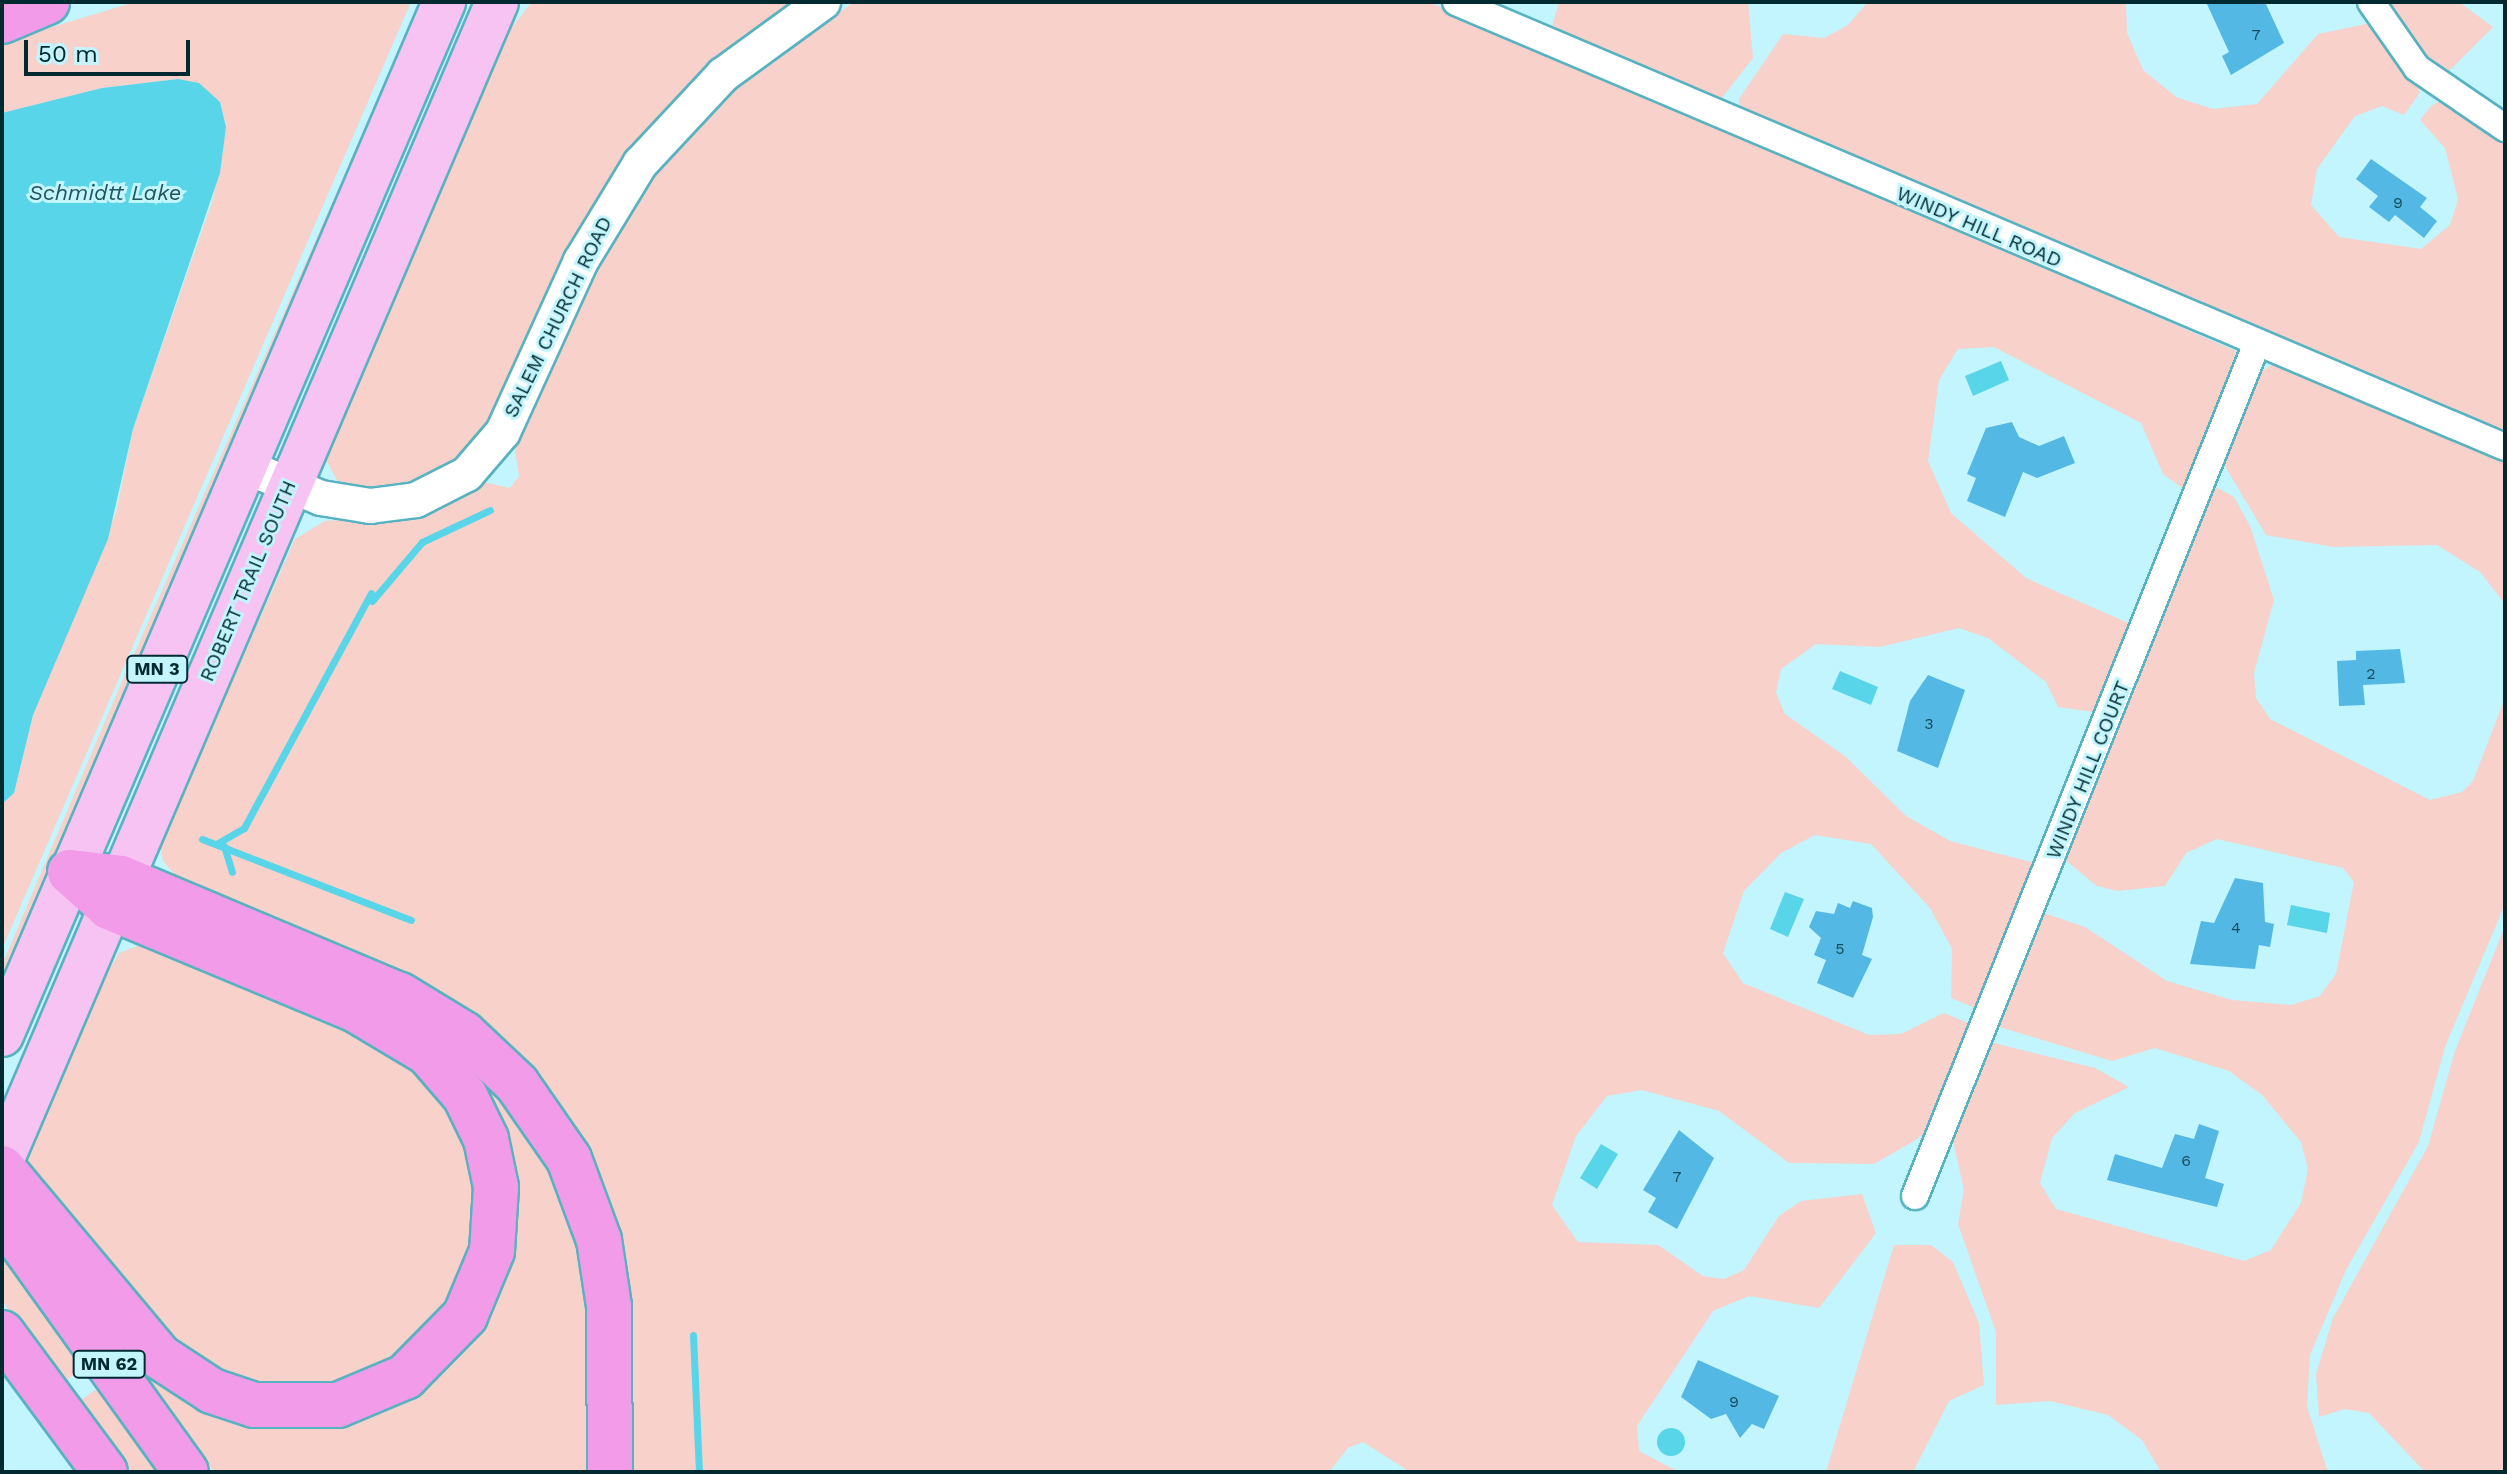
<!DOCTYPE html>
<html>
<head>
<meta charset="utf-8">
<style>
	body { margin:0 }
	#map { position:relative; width:2507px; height:1474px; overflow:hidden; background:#c2f5fe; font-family:"Work Sans",sans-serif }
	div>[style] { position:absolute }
	.green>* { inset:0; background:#f7d1ca }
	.water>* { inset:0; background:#59d5e9 }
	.round { border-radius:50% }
	.stream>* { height:7px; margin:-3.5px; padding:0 3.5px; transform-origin:3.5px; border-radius:3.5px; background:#59d5e9 }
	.building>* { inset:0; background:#54b8e4 }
	.roads { filter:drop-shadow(2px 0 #57b2c1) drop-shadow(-2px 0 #57b2c1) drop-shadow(0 2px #57b2c1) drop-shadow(0 -2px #57b2c1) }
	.minor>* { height:26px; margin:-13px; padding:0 13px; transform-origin:13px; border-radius:13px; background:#fff }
	.tertiary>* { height:34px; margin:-17px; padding:0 17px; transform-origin:17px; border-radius:17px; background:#fff }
	.primary>* { height:42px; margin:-21px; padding:0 21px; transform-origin:21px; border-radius:21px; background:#f7c3f2 }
	.motorway>* { height:44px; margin:-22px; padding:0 22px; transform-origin:22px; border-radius:22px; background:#f19be9 }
	span { translate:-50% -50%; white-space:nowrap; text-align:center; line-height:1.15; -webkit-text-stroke:6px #c2f5fe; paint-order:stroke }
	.number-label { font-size:16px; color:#164e5d }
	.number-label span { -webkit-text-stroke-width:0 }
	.shield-label span { padding:2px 6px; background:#c2f5fe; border:2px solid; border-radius:6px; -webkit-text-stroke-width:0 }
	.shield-label { font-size:18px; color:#012a30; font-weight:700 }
	.street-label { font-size:20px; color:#012a30 }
	.water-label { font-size:22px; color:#22565f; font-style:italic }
	.frame { position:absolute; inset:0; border:4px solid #012a30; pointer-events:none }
	.scale { position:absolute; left:24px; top:40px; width:166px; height:36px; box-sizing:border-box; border:4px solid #012a30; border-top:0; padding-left:10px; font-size:24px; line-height:28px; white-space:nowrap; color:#012a30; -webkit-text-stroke:6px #c2f5fe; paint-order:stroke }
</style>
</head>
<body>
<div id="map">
	<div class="green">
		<i style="clip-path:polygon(135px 2px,411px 2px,2px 949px,2px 804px,14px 793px,33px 715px,116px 512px,133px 429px,213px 199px,226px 127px,220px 102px,178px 79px,102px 88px,2px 113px,2px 42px)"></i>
		<i style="clip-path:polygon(420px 2px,71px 815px,2px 980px,2px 965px,117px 693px)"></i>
		<i style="clip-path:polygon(532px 2px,794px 2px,694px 81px,620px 167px,577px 235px,490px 424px,451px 467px,387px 490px,339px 484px,325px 458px,511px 28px)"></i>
		<i style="clip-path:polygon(854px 2px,1429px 2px,2236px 351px,2189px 493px,2163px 474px,2141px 423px,1994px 347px,1958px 349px,1939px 380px,1928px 461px,1951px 513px,2026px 578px,2135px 626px,2100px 713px,2058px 707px,2046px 682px,1988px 638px,1959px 628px,1880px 647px,1816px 644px,1781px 669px,1776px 693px,1785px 714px,1846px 757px,1906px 816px,1950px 841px,2039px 864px,1975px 1008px,1951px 998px,1952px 949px,1930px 908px,1871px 844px,1815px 835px,1781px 853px,1744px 891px,1723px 953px,1743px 983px,1869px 1035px,1901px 1034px,1944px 1013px,1968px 1023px,1972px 1032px,1931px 1128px,1914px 1141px,1874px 1164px,1789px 1163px,1719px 1111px,1642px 1090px,1607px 1096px,1576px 1136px,1552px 1205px,1578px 1242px,1658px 1245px,1703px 1276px,1724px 1279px,1744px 1270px,1779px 1216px,1801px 1201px,1862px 1194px,1876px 1233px,1819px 1308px,1749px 1296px,1713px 1311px,1637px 1426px,1639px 1451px,1679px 1472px,1410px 1472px,1363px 1442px,1348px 1448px,1329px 1472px,623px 1472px,568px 1129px,178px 879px,163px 861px,160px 845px,295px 539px,325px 521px,420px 515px,484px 482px,510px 488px,519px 476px,514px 444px,595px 268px,645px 184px,733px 87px)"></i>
		<i style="clip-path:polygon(1559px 2px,1748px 2px,1753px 58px,1718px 103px,1551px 30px)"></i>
		<i style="clip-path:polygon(1868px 2px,2126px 2px,2127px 33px,2143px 70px,2176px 97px,2213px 109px,2257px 104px,2318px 34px,2371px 23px,2419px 84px,2419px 94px,2404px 115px,2382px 106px,2355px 116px,2317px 169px,2311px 205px,2339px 237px,2421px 249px,2450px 225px,2458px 199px,2445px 148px,2420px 120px,2431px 106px,2440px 101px,2505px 138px,2505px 434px,1739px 112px,1739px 99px,1783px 34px,1824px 38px,1848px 25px)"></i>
		<i style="clip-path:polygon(2383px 2px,2459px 2px,2493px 27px,2443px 77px)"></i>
		<i style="clip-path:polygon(2273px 364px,2505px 460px,2505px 604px,2480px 572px,2437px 545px,2333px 547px,2266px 535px,2223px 463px,2256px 375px)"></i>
		<i style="clip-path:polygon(2214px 486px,2234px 497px,2250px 526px,2274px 600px,2254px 673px,2256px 698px,2270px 719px,2430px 800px,2462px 792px,2473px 781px,2505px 698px,2505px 904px,2445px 1047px,2419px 1142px,2346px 1270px,2310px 1355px,2307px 1407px,2328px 1472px,2161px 1472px,2142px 1440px,2108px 1415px,2050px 1401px,1996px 1405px,1996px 1332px,1958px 1224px,1964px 1190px,1952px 1136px,1990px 1042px,2095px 1068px,2129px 1087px,2075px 1113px,2052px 1138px,2040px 1183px,2056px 1209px,2244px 1261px,2271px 1250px,2301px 1203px,2308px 1169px,2301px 1142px,2262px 1095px,2229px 1071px,2155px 1048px,2112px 1061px,1996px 1026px,2041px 912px,2085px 927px,2167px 981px,2232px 1000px,2291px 1005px,2320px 996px,2336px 974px,2354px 882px,2343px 868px,2217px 839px,2186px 853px,2165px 886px,2118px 891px,2097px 886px,2063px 858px)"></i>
		<i style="clip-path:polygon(2505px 926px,2505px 1472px,2425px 1472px,2369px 1413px,2345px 1409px,2319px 1417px,2316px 1374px,2333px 1318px,2428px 1146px,2455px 1051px)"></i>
		<i style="clip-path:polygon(145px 943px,405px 1054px,470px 1136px,481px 1232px,445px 1320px,365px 1381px,274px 1394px,186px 1359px,23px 1171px,107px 973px,119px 953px)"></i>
		<i style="clip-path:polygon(410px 1013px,542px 1135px,587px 1243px,598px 1472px,214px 1472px,136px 1361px,333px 1419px,506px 1244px)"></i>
		<i style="clip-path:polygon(1894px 1245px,1931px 1245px,1953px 1262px,1979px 1323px,1984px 1385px,1949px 1401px,1913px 1472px,1826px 1472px)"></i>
		<i style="clip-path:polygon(2px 1248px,87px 1365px,63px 1383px,2px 1301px)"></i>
		<i style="clip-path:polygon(102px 1385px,163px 1472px,128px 1472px,78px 1402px)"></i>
	</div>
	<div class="water">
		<i style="clip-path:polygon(178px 79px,199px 83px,220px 102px,226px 127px,220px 173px,133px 429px,108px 539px,33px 715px,14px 793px,2px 804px,2px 113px,102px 88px)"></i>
		<i style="clip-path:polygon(2001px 361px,2009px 380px,1973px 396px,1965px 376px)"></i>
		<i style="clip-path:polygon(1840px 671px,1878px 687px,1871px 705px,1832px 689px)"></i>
		<i style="clip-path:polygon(1785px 892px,1804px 899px,1788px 937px,1770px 929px)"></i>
		<i style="clip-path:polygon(2291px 905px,2330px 913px,2327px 933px,2287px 925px)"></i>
		<i style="clip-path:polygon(1601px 1144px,1618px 1154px,1597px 1189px,1580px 1178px)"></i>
		<i class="round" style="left:1657px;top:1428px;width:28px;height:28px"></i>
	</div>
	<div class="stream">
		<i style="left:372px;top:601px;width:77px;rotate:-49.7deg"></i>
		<i style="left:422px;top:542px;width:75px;rotate:-25.2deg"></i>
		<i style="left:202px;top:839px;width:224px;rotate:21.2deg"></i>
		<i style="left:218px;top:843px;width:30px;rotate:-30deg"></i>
		<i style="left:244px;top:828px;width:267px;rotate:-61.6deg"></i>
		<i style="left:224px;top:846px;width:27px;rotate:73deg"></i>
		<i style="left:693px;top:1335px;width:137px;rotate:87.5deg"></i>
	</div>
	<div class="building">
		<i style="clip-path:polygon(2206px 2px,2265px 2px,2284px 43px,2231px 75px,2222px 56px,2229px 52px)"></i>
		<i style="clip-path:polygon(2371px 159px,2427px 198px,2420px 207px,2437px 221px,2424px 238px,2395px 215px,2389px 222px,2369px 207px,2378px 196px,2356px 179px)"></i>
		<i style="clip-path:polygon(2012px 422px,2019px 437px,2039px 446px,2064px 436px,2075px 463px,2037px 478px,2023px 472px,2005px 517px,1967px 501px,1976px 478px,1967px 474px,1986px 428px)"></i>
		<i style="clip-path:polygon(2400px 649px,2405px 683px,2363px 685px,2365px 705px,2339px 706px,2337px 661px,2356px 660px,2356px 651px)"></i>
		<i style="clip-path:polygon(1928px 675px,1965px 690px,1938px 768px,1897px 751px,1910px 701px)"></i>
		<i style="clip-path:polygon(2235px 878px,2263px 883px,2265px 922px,2274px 924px,2270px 947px,2259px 945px,2255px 969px,2190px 964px,2201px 921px,2214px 923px)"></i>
		<i style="clip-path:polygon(1853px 901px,1872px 908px,1873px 917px,1862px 955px,1872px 959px,1853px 998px,1817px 983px,1826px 960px,1814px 955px,1821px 938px,1809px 927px,1816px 911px,1834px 914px,1838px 903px,1850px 908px)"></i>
		<i style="clip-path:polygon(2199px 1124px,2219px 1131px,2205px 1178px,2224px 1184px,2217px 1207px,2107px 1180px,2115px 1154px,2162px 1168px,2175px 1134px,2194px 1139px)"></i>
		<i style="clip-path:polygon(1679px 1130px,1714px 1158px,1677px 1229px,1648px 1212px,1656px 1198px,1643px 1190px)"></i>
		<i style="clip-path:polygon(1698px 1360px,1779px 1396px,1764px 1429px,1752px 1424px,1740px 1438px,1726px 1414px,1711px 1419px,1681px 1397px)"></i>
	</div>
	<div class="roads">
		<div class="minor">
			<i style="left:1456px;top:2px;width:1139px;rotate:22.99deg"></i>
			<i style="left:2371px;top:2px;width:80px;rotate:55.1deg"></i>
			<i style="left:2417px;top:68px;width:107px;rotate:34.3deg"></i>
			<i style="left:1915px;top:1196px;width:919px;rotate:-68.15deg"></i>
		</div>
		<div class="tertiary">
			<i style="left:244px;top:466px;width:83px;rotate:22.6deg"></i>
			<i style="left:321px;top:498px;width:50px;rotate:9.3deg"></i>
			<i style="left:370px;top:506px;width:46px;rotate:-7.4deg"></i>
			<i style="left:416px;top:500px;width:57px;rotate:-27deg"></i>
			<i style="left:467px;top:474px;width:55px;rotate:-49.4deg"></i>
			<i style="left:503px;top:432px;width:188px;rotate:-65.5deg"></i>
			<i style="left:581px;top:261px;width:114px;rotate:-58.7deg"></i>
			<i style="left:640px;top:164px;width:122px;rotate:-47deg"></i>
			<i style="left:723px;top:75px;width:124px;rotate:-36.1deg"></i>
		</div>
		<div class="primary">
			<i style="left:2px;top:1035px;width:1124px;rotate:-66.83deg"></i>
			<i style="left:2px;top:1161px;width:1260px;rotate:-66.87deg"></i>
		</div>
		<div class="motorway">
			<i style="left:2px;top:21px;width:49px;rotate:-22.9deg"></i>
			<i style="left:70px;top:872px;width:51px;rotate:6.7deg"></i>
			<i style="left:121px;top:878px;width:303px;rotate:22.8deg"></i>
			<i style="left:400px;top:995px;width:75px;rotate:31.4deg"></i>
			<i style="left:464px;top:1034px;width:73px;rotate:43.3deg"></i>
			<i style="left:517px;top:1084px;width:91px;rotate:55.3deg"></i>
			<i style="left:569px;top:1159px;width:86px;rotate:69.7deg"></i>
			<i style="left:599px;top:1240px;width:67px;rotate:81.4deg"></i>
			<i style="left:609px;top:1306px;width:166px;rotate:89.7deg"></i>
			<i style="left:2px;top:1168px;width:246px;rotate:50.1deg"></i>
			<i style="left:160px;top:1357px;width:62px;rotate:33.2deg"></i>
			<i style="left:212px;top:1391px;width:44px;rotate:18.4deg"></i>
			<i style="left:254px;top:1405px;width:84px"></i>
			<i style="left:338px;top:1405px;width:73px;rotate:-22.7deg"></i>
			<i style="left:405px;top:1377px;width:86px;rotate:-45.5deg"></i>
			<i style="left:465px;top:1316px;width:70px;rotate:-67.4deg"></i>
			<i style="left:492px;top:1251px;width:64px;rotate:-86.4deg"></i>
			<i style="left:496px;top:1187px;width:49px;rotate:-101.8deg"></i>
			<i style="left:486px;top:1139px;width:48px;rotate:-116deg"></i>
			<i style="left:465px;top:1096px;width:57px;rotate:-130.7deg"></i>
			<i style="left:428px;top:1053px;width:84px;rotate:-149.2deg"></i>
			<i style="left:356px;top:1010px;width:268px;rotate:-157.4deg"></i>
			<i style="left:109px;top:907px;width:52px;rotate:-138.1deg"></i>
			<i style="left:2px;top:1216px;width:315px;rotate:54.3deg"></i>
			<i style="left:2px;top:1333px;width:173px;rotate:53.5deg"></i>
		</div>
	</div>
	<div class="number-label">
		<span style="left:2256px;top:35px">7</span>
		<span style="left:2398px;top:203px">9</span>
		<span style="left:2371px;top:674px">2</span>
		<span style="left:1929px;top:724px">3</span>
		<span style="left:2236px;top:928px">4</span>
		<span style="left:1840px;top:949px">5</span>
		<span style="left:2186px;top:1161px">6</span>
		<span style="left:1677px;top:1177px">7</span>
		<span style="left:1734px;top:1402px">9</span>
	</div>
	<div class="shield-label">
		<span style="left:157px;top:669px">MN 3</span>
		<span style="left:109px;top:1364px">MN 62</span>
	</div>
	<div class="street-label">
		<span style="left:1979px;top:227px;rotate:23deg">WINDY HILL ROAD</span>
		<span style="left:558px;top:317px;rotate:-64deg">SALEM CHURCH ROAD</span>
		<span style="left:248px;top:581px;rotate:-67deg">ROBERT TRAIL SOUTH</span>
		<span style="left:2088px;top:770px;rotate:-68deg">WINDY HILL COURT</span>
	</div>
	<div class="water-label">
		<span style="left:105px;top:193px">Schmidtt Lake</span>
	</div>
	<div class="frame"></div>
	<div class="scale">50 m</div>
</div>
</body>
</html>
